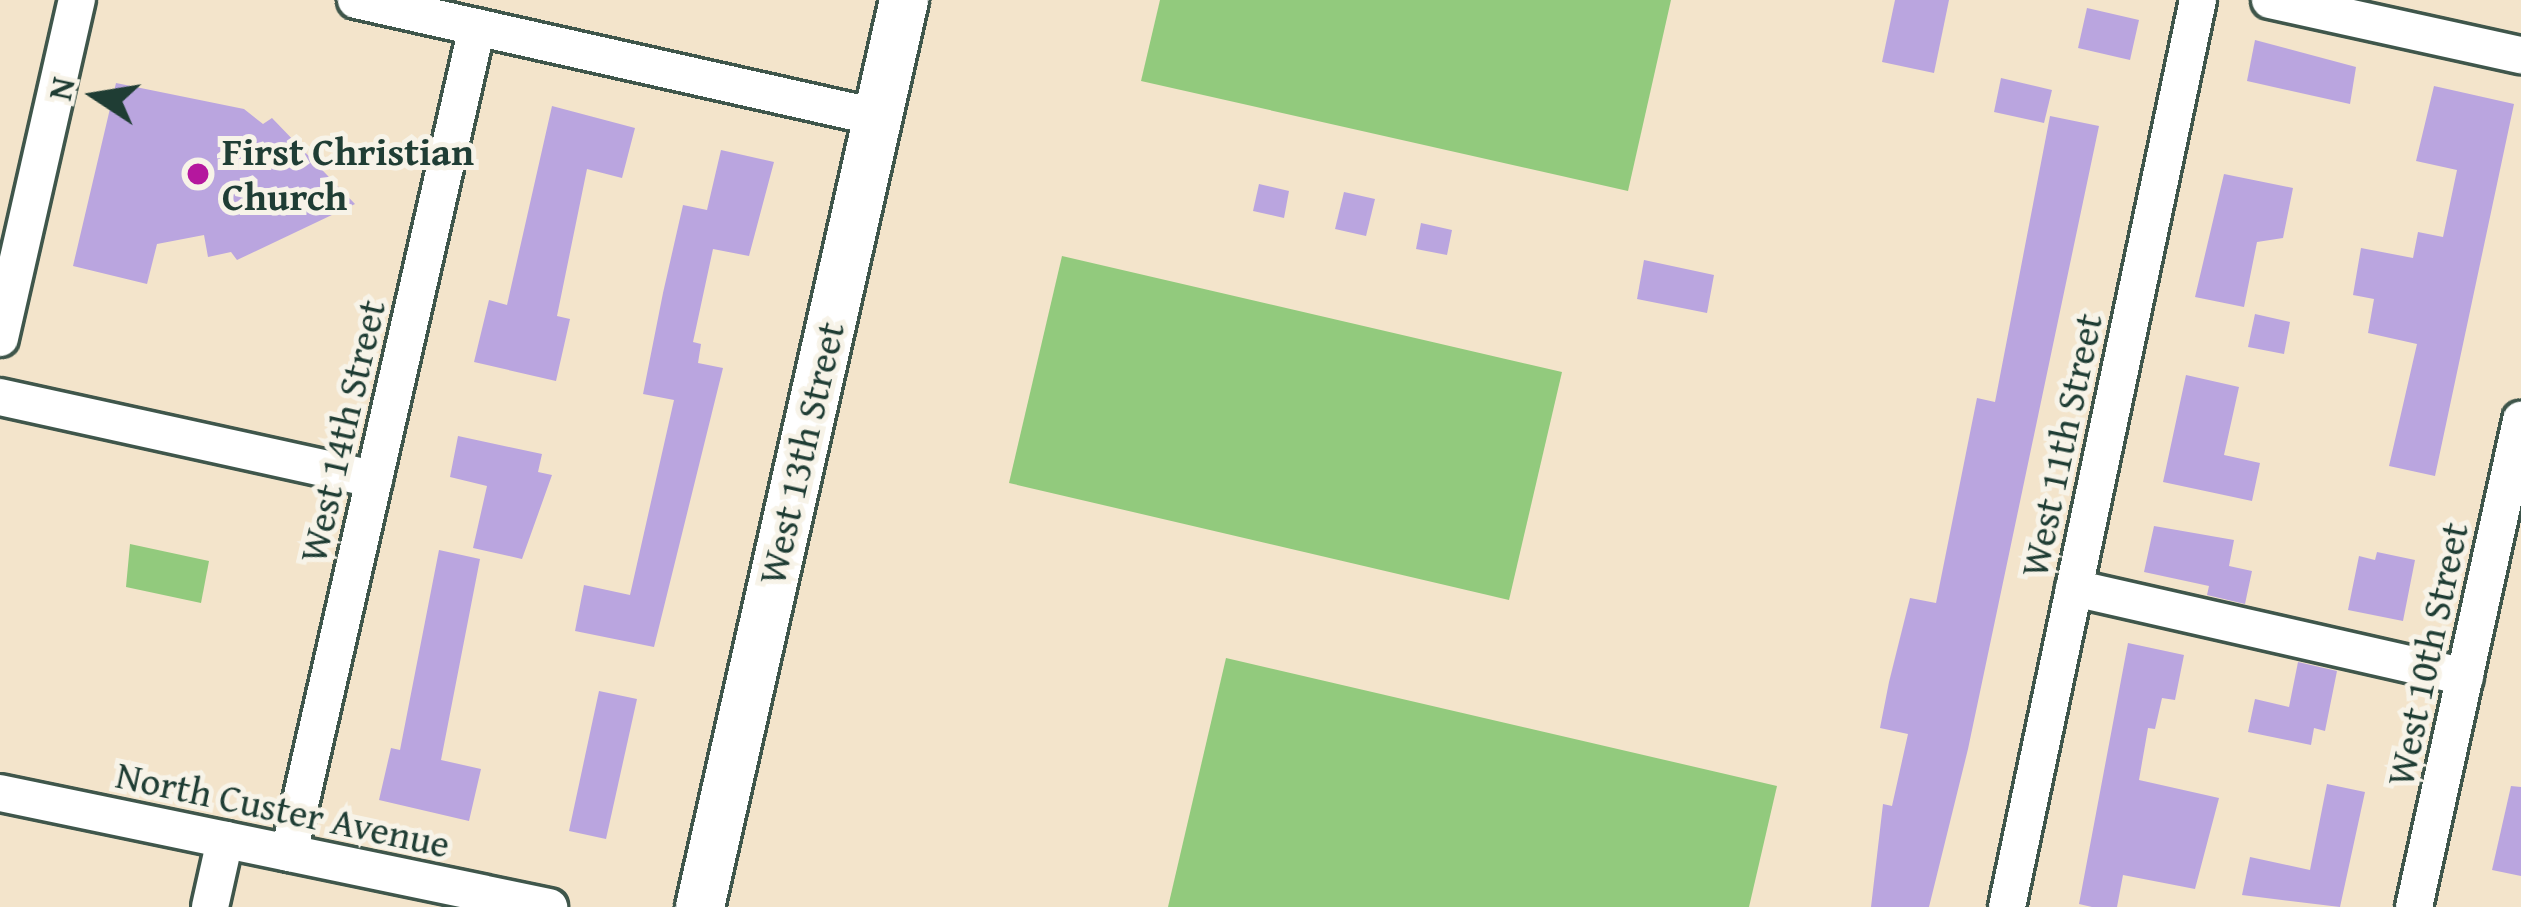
<!DOCTYPE html>
<html>
<head>
<meta charset="utf-8">
<style>
	body { margin:0 }
	#map { position:relative; width:2521px; height:907px; overflow:hidden; background:#f3e4cb; font-family:"Gentium Book Plus",serif }
	div>[style] { position:absolute }
	.green>* { inset:0; background:#92ca7d }
	.building>* { inset:0; background:#baa5df }
	.roads { filter:drop-shadow(3px 0 #3f564b) drop-shadow(-3px 0 #3f564b) drop-shadow(0 3px #3f564b) drop-shadow(0 -3px #3f564b) }
	.minor>* { height:36px; margin:-18px; padding:0 18px; transform-origin:18px; border-radius:18px; background:#fff }
	.major>* { height:48px; margin:-24px; padding:0 24px; transform-origin:24px; border-radius:24px; background:#fff }
	.dots>* { width:33px; height:33px; translate:-50% -50%; box-sizing:border-box; border:6px solid #f7f3e8; border-radius:50% }
	span { translate:-50% -50%; white-space:nowrap; text-align:center; line-height:1.15; -webkit-text-stroke:10px #f7f3e8; paint-order:stroke }
	.poi-label { font-size:39px; color:#1f3d34; font-weight:700 }
	.left { translate:0 -50%; text-align:left }
	.street-label { font-size:39px; color:#1f3d34 }
	.north { position:absolute; left:36px; top:36px; width:120px; height:120px; -webkit-text-stroke:9px #f7f3e8; paint-order:stroke; rotate:282deg; font-size:33px; font-weight:700; line-height:48px; text-align:center; color:#1f3d34 }
	.north::after { content:''; display:block; margin:auto; width:42px; height:54px; background:#1f3d34; clip-path:polygon(50% 0,100% 100%,50% 72%,0 100%) }
</style>
</head>
<body>
<div id="map">
	<div class="green">
		<i style="clip-path:polygon(1160px 0,1671px 0,1628px 191px,1141px 81px)"></i>
		<i style="clip-path:polygon(1062px 256px,1562px 372px,1509px 600px,1009px 483px)"></i>
		<i style="clip-path:polygon(130px 544px,209px 561px,201px 603px,126px 587px)"></i>
		<i style="clip-path:polygon(1226px 658px,1777px 786px,1749px 907px,1168px 907px)"></i>
	</div>
	<div class="building">
		<i style="clip-path:polygon(1895px 0,1949px 0,1934px 73px,1882px 62px)"></i>
		<i style="clip-path:polygon(2087px 8px,2139px 20px,2130px 60px,2078px 48px)"></i>
		<i style="clip-path:polygon(2255px 40px,2356px 67px,2350px 104px,2247px 81px)"></i>
		<i style="clip-path:polygon(2001px 78px,2052px 90px,2044px 123px,1994px 112px)"></i>
		<i style="clip-path:polygon(116px 83px,244px 109px,263px 124px,272px 118px,355px 204px,237px 260px,231px 252px,208px 257px,204px 235px,157px 244px,147px 284px,73px 266px)"></i>
		<i style="clip-path:polygon(2434px 86px,2514px 104px,2435px 476px,2389px 466px,2417px 344px,2368px 333px,2374px 299px,2353px 295px,2361px 248px,2413px 258px,2418px 232px,2443px 237px,2457px 170px,2416px 161px)"></i>
		<i style="clip-path:polygon(552px 106px,635px 128px,622px 178px,587px 169px,557px 316px,570px 319px,556px 381px,474px 362px,489px 300px,507px 305px)"></i>
		<i style="clip-path:polygon(2050px 116px,2099px 126px,1968px 749px,1929px 907px,1871px 907px,1883px 804px,1892px 806px,1908px 734px,1880px 728px,1889px 682px,1910px 598px,1936px 603px,1977px 398px,1995px 402px)"></i>
		<i style="clip-path:polygon(721px 150px,774px 162px,749px 256px,713px 249px,693px 342px,701px 344px,698px 363px,723px 368px,654px 647px,575px 631px,584px 585px,630px 595px,674px 400px,643px 394px,663px 293px,683px 205px,707px 210px)"></i>
		<i style="clip-path:polygon(2224px 174px,2293px 188px,2283px 238px,2257px 242px,2244px 307px,2195px 297px)"></i>
		<i style="clip-path:polygon(1259px 184px,1289px 191px,1284px 218px,1253px 211px)"></i>
		<i style="clip-path:polygon(1344px 192px,1375px 199px,1366px 236px,1335px 229px)"></i>
		<i style="clip-path:polygon(1421px 223px,1452px 230px,1447px 255px,1416px 249px)"></i>
		<i style="clip-path:polygon(1644px 260px,1714px 275px,1707px 313px,1637px 299px)"></i>
		<i style="clip-path:polygon(2255px 314px,2290px 322px,2284px 354px,2248px 347px)"></i>
		<i style="clip-path:polygon(2186px 375px,2239px 387px,2224px 455px,2260px 463px,2252px 501px,2163px 482px)"></i>
		<i style="clip-path:polygon(458px 436px,542px 454px,538px 472px,552px 475px,522px 559px,473px 548px,487px 486px,450px 477px)"></i>
		<i style="clip-path:polygon(2154px 526px,2234px 540px,2229px 566px,2252px 571px,2245px 604px,2207px 595px,2209px 586px,2144px 572px)"></i>
		<i style="clip-path:polygon(439px 550px,480px 559px,441px 760px,481px 769px,469px 821px,379px 800px,391px 748px,400px 750px)"></i>
		<i style="clip-path:polygon(2377px 552px,2415px 560px,2403px 621px,2348px 610px,2359px 556px,2375px 560px)"></i>
		<i style="clip-path:polygon(2128px 643px,2184px 655px,2175px 700px,2162px 698px,2155px 729px,2148px 728px,2139px 780px,2219px 798px,2195px 889px,2123px 875px,2117px 907px,2092px 907px,2079px 904px)"></i>
		<i style="clip-path:polygon(2298px 662px,2337px 671px,2325px 731px,2314px 728px,2311px 745px,2248px 732px,2255px 699px,2289px 707px)"></i>
		<i style="clip-path:polygon(599px 691px,637px 699px,606px 839px,569px 831px)"></i>
		<i style="clip-path:polygon(2327px 784px,2365px 792px,2340px 907px,2242px 895px,2250px 857px,2310px 870px)"></i>
		<i style="clip-path:polygon(2511px 786px,2521px 787px,2521px 876px,2492px 870px)"></i>
	</div>
	<div class="roads">
		<div class="minor">
			<i style="left:356px;top:0;width:533px;rotate:12.68deg"></i>
			<i style="left:2270px;top:0;width:257px;rotate:12.4deg"></i>
			<i style="left:0;top:338px;width:347px;rotate:-77.2deg"></i>
			<i style="left:0;top:397px;width:383px;rotate:12.4deg"></i>
			<i style="left:2074px;top:588px;width:401px;rotate:12.8deg"></i>
			<i style="left:0;top:793px;width:561px;rotate:11.73deg"></i>
			<i style="left:289px;top:853px;width:847px;rotate:-77.18deg"></i>
			<i style="left:210px;top:907px;width:69px;rotate:-77.4deg"></i>
			<i style="left:2007px;top:907px;width:927px;rotate:-78.11deg"></i>
			<i style="left:2414px;top:907px;width:499px;rotate:-77.6deg"></i>
		</div>
		<div class="major">
			<i style="left:700px;top:907px;width:930px;rotate:-77.32deg"></i>
		</div>
	</div>
	<div class="dots">
		<i style="left:198px;top:174px;background:#b5179e"></i>
	</div>
	<div class="poi-label">
		<span class="left" style="left:222px;top:174px">First Christian<br>Church</span>
	</div>
	<div class="street-label">
		<span style="left:342px;top:431px;rotate:-77deg">West 14th Street</span>
		<span style="left:2061px;top:445px;rotate:-78deg">West 11th Street</span>
		<span style="left:801px;top:453px;rotate:-77deg">West 13th Street</span>
		<span style="left:2427px;top:654px;rotate:-78deg">West 10th Street</span>
		<span style="left:283px;top:809px;rotate:12deg">North Custer Avenue</span>
	</div>
	<div class="north">N</div>
</div>
</body>
</html>
